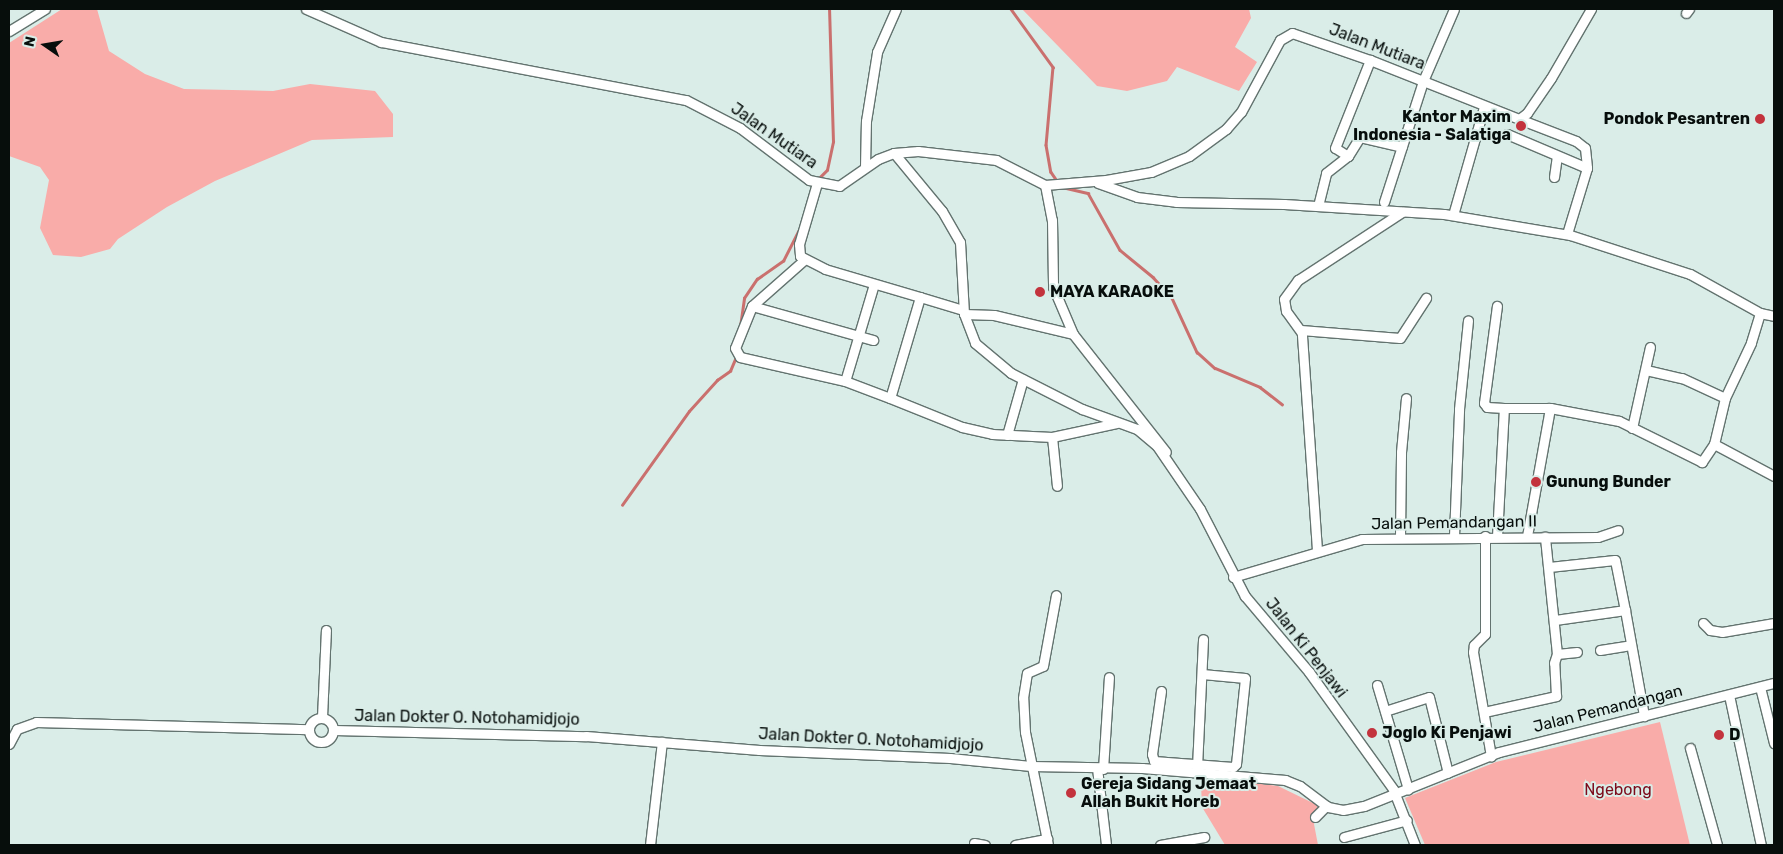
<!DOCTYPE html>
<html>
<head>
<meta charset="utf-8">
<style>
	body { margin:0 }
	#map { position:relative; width:1783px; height:854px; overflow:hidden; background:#daede8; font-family:Rubik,sans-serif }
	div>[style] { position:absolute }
	.green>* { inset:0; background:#f9aca9 }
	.stream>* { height:2.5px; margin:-1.25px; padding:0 1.25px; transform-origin:1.25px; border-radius:1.25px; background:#ca706e }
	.roads { filter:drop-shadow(1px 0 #63736f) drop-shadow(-1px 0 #63736f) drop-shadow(0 1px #63736f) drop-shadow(0 -1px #63736f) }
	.minor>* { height:9px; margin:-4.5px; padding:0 4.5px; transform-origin:4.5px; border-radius:4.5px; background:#fff }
	.minor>.ring { margin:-4.5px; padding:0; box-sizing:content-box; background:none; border:9px solid #fff; border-radius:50% }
	.dots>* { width:14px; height:14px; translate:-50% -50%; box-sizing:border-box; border:2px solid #daede8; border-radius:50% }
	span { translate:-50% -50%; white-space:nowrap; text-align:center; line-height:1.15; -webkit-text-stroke:4px #daede8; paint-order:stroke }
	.street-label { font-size:16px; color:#070e0c }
	.poi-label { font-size:16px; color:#070e0c; font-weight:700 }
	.right { translate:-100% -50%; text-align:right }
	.left { translate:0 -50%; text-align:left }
	.park-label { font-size:16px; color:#7d0b1c }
	.frame { position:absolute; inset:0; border:10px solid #070e0c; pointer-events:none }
	.north { position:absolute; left:20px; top:20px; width:50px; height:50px; -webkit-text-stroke:4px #daede8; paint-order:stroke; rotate:283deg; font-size:14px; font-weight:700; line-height:20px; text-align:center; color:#070e0c }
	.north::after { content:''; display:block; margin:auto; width:18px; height:22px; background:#070e0c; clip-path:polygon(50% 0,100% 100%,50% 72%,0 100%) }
</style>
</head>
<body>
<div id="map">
	<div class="green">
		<i style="clip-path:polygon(62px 9px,97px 9px,109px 51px,145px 74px,184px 89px,273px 91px,310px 84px,375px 91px,393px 114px,393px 137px,312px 140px,215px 181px,167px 207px,118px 239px,110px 249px,81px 257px,53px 255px,40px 228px,49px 180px,40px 167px,9px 156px,9px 43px)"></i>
		<i style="clip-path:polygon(1022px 9px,1249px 9px,1251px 18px,1235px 47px,1257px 62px,1239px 91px,1177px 67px,1167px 81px,1127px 91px,1097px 86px)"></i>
		<i style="clip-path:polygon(1660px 722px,1690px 845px,1425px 845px,1405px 798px,1496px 762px)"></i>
		<i style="clip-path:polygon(1227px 780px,1278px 786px,1315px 804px,1320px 810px,1314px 824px,1318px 845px,1225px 845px,1202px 807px,1201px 784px)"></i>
	</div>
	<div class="stream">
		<i style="left:1011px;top:9px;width:72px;rotate:54.1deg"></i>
		<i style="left:1053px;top:67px;width:78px;rotate:95.1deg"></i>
		<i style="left:1046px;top:145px;width:27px;rotate:80deg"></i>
		<i style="left:1051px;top:172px;width:11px;rotate:56deg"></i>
		<i style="left:817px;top:180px;width:14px;rotate:-45deg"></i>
		<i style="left:827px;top:170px;width:29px;rotate:-78deg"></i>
		<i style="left:833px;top:142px;width:133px;rotate:-91.7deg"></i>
		<i style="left:1062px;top:187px;width:27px;rotate:13deg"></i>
		<i style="left:1088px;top:193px;width:65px;rotate:60.7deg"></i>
		<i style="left:1120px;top:250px;width:43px;rotate:39.3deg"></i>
		<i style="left:1153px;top:277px;width:28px;rotate:48deg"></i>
		<i style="left:1172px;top:298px;width:60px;rotate:65.2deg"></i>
		<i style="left:1197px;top:352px;width:24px;rotate:42deg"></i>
		<i style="left:1215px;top:368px;width:49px;rotate:22.9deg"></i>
		<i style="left:1260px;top:387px;width:28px;rotate:38deg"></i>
		<i style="left:740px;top:327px;width:29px;rotate:-82deg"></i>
		<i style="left:744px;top:298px;width:23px;rotate:-56deg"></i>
		<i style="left:757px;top:279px;width:32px;rotate:-35deg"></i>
		<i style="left:783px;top:261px;width:33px;rotate:-63deg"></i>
		<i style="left:622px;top:505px;width:115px;rotate:-54.5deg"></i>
		<i style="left:689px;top:411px;width:42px;rotate:-47.9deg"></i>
		<i style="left:717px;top:380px;width:16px;rotate:-35deg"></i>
		<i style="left:730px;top:371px;width:15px;rotate:-67deg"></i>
	</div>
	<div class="roads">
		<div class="minor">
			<i style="left:306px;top:9px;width:82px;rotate:23.7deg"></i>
			<i style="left:381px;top:42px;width:310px;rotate:10.8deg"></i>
			<i style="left:686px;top:100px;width:61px;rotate:27.4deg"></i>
			<i style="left:740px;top:128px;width:86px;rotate:37deg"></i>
			<i style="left:809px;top:180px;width:31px;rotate:11deg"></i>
			<i style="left:839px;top:186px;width:47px;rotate:-34.7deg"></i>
			<i style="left:878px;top:159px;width:17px;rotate:-21deg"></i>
			<i style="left:894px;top:153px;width:24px;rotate:-5deg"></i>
			<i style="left:918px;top:151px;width:79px;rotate:6.6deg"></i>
			<i style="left:996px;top:160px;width:55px;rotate:27deg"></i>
			<i style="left:1045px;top:185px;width:61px;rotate:-4.7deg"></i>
			<i style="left:1106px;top:180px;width:46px;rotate:-10.1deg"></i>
			<i style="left:1151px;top:172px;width:41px;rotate:-22.8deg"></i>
			<i style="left:1189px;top:156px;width:46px;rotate:-36.1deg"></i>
			<i style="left:1226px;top:129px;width:23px;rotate:-49deg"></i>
			<i style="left:1241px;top:112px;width:82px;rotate:-61.6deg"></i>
			<i style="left:1280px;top:40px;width:14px;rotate:-30deg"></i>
			<i style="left:1292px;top:33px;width:83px;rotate:19.1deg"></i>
			<i style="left:1370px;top:60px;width:160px;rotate:21.6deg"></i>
			<i style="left:1519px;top:119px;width:10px;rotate:-37deg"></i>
			<i style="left:1527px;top:113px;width:42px;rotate:-55.6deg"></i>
			<i style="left:1551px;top:78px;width:80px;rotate:-59.9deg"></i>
			<i style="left:1686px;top:13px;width:5px;rotate:-53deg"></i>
			<i style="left:9px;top:31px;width:42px;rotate:-31.4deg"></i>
			<i style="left:1519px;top:119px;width:61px;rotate:21.1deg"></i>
			<i style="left:1576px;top:141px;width:11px;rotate:38deg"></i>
			<i style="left:1585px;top:148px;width:20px;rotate:84deg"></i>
			<i style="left:1587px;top:168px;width:69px;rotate:106.9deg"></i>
			<i style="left:1507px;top:134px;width:87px;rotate:23deg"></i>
			<i style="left:894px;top:153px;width:75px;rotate:50.4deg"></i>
			<i style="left:942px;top:211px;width:36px;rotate:60deg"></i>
			<i style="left:960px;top:242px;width:72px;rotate:86.8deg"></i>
			<i style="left:964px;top:314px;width:31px;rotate:69deg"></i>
			<i style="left:975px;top:343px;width:47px;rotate:39.8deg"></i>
			<i style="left:1011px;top:373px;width:80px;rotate:26.9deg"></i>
			<i style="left:1082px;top:409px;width:59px;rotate:20deg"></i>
			<i style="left:1137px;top:429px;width:26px;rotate:40deg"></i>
			<i style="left:1157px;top:446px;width:76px;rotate:55.7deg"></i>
			<i style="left:1200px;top:509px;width:98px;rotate:62.7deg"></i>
			<i style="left:1245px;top:596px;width:99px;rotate:49.9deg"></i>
			<i style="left:1309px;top:672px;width:144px;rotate:54.3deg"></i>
			<i style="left:1393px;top:789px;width:60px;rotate:68.6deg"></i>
			<i style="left:1348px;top:156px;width:15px;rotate:-148deg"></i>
			<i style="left:1335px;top:148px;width:95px;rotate:-68.3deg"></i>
			<i style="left:865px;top:167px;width:46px;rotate:-88.8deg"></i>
			<i style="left:866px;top:121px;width:70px;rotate:-80.9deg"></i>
			<i style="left:877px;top:52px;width:47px;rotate:-66.2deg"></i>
			<i style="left:1554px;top:177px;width:21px;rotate:-82deg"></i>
			<i style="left:817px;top:183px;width:64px;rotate:106.4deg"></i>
			<i style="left:799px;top:244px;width:12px;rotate:85deg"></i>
			<i style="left:800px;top:256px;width:28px;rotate:27deg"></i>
			<i style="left:825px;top:269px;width:99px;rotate:16.4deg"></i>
			<i style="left:1098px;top:183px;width:41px;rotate:19.7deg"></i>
			<i style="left:1137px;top:197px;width:39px;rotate:7deg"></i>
			<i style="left:1176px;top:202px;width:108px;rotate:1.1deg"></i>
			<i style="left:1284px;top:204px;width:160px;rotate:3.6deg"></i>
			<i style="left:1444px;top:214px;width:128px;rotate:9.5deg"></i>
			<i style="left:1570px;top:235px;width:126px;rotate:18deg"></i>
			<i style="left:1690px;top:274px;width:80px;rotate:29.1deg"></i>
			<i style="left:1760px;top:313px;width:31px;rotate:107deg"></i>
			<i style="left:1751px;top:343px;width:61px;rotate:115.3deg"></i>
			<i style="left:1725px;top:398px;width:47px;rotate:103.4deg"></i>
			<i style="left:1714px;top:444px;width:22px;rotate:124deg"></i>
			<i style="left:1702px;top:462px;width:93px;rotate:-153.7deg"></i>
			<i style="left:1619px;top:421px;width:70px;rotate:-169.3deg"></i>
			<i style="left:1550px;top:408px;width:46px;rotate:180deg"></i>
			<i style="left:1045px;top:185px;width:36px;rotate:79deg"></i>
			<i style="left:1052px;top:220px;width:67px;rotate:89.1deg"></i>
			<i style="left:1053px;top:287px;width:51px;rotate:66.9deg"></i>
			<i style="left:1073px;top:334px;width:150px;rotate:51.8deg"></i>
			<i style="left:1384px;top:202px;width:127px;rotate:-72.1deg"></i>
			<i style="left:1423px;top:81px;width:78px;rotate:-66.7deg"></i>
			<i style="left:1318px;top:206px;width:34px;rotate:-76deg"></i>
			<i style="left:1326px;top:173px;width:28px;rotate:-38deg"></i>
			<i style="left:1348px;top:156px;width:22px;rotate:-58deg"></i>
			<i style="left:1360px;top:137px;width:43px;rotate:13.4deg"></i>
			<i style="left:1453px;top:215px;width:112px;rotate:-74deg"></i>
			<i style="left:804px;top:260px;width:69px;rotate:138.5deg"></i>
			<i style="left:752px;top:306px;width:126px;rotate:15.7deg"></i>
			<i style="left:874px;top:284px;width:101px;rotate:106.6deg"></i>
			<i style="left:845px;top:381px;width:48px;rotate:20.7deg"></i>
			<i style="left:752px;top:306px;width:45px;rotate:112deg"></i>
			<i style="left:735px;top:348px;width:10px;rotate:61deg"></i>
			<i style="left:740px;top:357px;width:108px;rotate:12.9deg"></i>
			<i style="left:963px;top:310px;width:45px;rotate:-163.2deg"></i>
			<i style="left:920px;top:297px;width:105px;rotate:106.5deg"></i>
			<i style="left:890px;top:398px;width:78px;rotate:21.9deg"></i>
			<i style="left:962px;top:427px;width:31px;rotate:13deg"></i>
			<i style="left:992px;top:434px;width:60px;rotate:2.9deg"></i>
			<i style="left:1052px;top:437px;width:66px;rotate:-12.2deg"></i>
			<i style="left:1760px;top:313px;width:14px;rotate:12deg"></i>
			<i style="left:964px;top:314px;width:30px;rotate:2deg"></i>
			<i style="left:994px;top:315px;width:81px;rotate:13.5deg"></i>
			<i style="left:1301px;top:330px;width:99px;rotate:4.6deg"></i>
			<i style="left:1400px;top:338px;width:48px;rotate:-57deg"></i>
			<i style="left:1646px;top:370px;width:37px;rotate:13deg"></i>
			<i style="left:1682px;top:378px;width:47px;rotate:24.9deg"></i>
			<i style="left:1632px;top:428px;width:83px;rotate:-77.5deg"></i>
			<i style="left:1007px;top:435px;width:58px;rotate:-74.1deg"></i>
			<i style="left:1052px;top:437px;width:49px;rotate:84.2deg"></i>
			<i style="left:1714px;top:444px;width:68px;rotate:28.1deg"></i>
			<i style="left:1454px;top:536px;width:127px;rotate:-87.7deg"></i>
			<i style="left:1459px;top:409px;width:89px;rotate:-84.2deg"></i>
			<i style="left:1485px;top:536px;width:98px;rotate:90deg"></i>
			<i style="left:1485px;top:634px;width:16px;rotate:135deg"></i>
			<i style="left:1474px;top:645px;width:7px;rotate:98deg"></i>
			<i style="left:1473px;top:652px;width:106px;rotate:80.2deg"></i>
			<i style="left:1497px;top:536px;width:128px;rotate:-86.9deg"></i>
			<i style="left:1504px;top:408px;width:17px;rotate:-177deg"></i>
			<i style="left:1487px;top:407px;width:5px;rotate:-127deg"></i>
			<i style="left:1484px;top:403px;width:98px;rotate:-82.4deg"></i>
			<i style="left:1527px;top:536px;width:130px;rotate:-79.8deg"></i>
			<i style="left:1400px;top:537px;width:85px;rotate:-89.3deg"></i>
			<i style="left:1401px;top:452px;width:54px;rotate:-84.7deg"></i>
			<i style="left:1317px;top:550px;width:218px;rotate:-94deg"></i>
			<i style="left:1302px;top:333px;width:27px;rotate:-126deg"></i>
			<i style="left:1286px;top:311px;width:12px;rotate:-99deg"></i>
			<i style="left:1284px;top:299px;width:24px;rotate:-54deg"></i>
			<i style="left:1298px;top:280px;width:124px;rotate:-33.2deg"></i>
			<i style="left:1549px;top:567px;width:66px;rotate:-6.1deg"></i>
			<i style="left:1615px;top:560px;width:51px;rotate:78.7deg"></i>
			<i style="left:1233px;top:577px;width:134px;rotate:-16.4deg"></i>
			<i style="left:1362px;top:539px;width:236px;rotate:-0.5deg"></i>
			<i style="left:1598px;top:537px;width:21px;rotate:-19deg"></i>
			<i style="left:1555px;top:620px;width:71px;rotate:-8.1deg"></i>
			<i style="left:1625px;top:610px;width:108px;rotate:79.8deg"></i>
			<i style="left:1703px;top:623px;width:10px;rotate:45deg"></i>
			<i style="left:1710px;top:630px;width:12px;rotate:9deg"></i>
			<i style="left:1722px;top:632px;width:53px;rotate:-9.8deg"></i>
			<i style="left:1600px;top:650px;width:31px;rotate:-9deg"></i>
			<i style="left:1557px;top:654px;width:20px;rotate:-6deg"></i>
			<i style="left:1377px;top:685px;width:109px;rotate:73.4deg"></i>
			<i style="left:1760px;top:687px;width:58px;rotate:76deg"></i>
			<i style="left:1161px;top:691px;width:64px;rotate:98.1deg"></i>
			<i style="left:1152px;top:754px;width:7px;rotate:74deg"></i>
			<i style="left:1154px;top:761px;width:79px;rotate:4.3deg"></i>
			<i style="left:1233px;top:767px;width:4px;rotate:-45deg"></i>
			<i style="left:1236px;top:764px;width:86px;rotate:-84deg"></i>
			<i style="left:1245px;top:678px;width:43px;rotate:-174.7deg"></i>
			<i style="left:1729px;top:695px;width:153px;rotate:78deg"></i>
			<i style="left:1385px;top:711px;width:46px;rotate:-17.7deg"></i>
			<i style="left:1429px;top:697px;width:78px;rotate:76deg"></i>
			<i style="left:1484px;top:712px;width:74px;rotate:-12.5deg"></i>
			<i style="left:1556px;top:696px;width:33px;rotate:-93deg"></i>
			<i style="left:1554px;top:663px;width:9px;rotate:-72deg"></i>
			<i style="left:1557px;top:654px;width:118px;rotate:-95.9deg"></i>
			<i style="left:322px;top:717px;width:87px;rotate:-87.4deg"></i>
			<i class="ring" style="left:309px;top:718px;width:15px;height:15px"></i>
			<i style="left:334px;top:730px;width:252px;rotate:1.4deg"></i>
			<i style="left:586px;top:736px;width:174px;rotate:4.6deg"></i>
			<i style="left:759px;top:750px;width:191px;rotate:2.4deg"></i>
			<i style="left:950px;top:758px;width:81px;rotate:5.6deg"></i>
			<i style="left:1031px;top:766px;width:111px;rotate:1deg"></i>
			<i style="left:1142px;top:768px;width:144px;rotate:4.8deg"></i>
			<i style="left:1285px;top:780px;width:16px;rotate:22deg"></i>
			<i style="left:1300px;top:786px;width:35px;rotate:37deg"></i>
			<i style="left:1328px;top:807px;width:15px;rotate:11deg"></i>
			<i style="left:1343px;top:810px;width:21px;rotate:-11deg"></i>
			<i style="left:1364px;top:806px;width:145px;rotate:-21.8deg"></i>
			<i style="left:1499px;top:752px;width:284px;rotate:-14.1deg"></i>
			<i style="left:9px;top:744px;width:17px;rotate:-62deg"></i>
			<i style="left:17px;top:729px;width:20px;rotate:-20deg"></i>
			<i style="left:36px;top:722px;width:273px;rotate:1.5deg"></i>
			<i style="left:1690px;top:748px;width:101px;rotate:74.4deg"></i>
			<i style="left:1197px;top:767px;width:128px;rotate:-87.3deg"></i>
			<i style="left:1097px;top:768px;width:78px;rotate:83.3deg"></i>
			<i style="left:1103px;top:769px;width:92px;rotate:-86.3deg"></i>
			<i style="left:1315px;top:817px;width:16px;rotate:-45deg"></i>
			<i style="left:1344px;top:837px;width:65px;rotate:-15.1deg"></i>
			<i style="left:974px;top:843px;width:11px;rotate:10deg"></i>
			<i style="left:650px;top:845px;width:104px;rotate:-83.4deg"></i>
			<i style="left:1015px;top:845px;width:33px;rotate:-11deg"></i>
			<i style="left:1048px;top:845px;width:115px;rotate:-101.5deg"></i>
			<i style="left:1025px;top:732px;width:34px;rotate:-93deg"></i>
			<i style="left:1023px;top:698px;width:25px;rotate:-81deg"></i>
			<i style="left:1027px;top:673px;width:17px;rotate:-24deg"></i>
			<i style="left:1043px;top:666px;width:72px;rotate:-79.6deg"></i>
			<i style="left:1160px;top:845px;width:45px;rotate:-10.3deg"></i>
		</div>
	</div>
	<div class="dots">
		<i style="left:1760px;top:119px;background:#c3333d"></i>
		<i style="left:1521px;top:126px;background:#c3333d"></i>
		<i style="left:1040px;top:292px;background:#c3333d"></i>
		<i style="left:1536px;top:482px;background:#c3333d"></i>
		<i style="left:1372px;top:733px;background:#c3333d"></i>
		<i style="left:1719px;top:735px;background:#c3333d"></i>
		<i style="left:1071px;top:793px;background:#c3333d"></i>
	</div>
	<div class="street-label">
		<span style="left:1377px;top:47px;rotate:21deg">Jalan Mutiara</span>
		<span style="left:774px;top:136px;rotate:35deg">Jalan Mutiara</span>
		<span style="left:1454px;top:523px;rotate:-1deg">Jalan Pemandangan II</span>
		<span style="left:1306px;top:648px;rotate:52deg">Jalan Ki Penjawi</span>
		<span style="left:1608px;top:709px;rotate:-14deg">Jalan Pemandangan</span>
		<span style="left:467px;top:718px;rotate:1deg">Jalan Dokter O. Notohamidjojo</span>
		<span style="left:871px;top:740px;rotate:3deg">Jalan Dokter O. Notohamidjojo</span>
	</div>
	<div class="poi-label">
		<span class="right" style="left:1511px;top:126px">Kantor Maxim<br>Indonesia - Salatiga</span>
		<span class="right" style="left:1750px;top:119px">Pondok Pesantren</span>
		<span class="left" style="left:1050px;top:292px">MAYA KARAOKE</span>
		<span class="left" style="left:1546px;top:482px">Gunung Bunder</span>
		<span class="left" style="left:1382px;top:733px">Joglo Ki Penjawi</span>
		<span class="left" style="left:1729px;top:735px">D</span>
		<span class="left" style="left:1081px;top:793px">Gereja Sidang Jemaat<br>Allah Bukit Horeb</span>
	</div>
	<div class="park-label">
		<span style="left:1618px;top:790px">Ngebong</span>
	</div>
	<div class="frame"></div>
	<div class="north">N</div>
</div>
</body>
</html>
